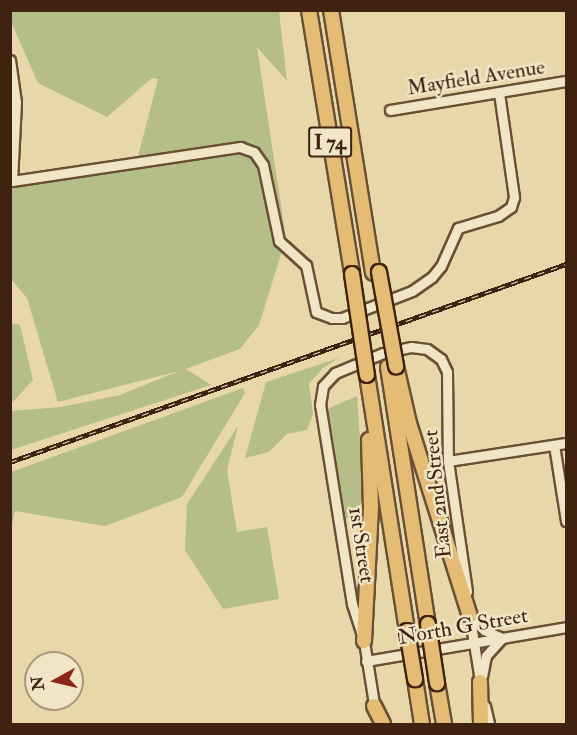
<!DOCTYPE html>
<html>
<head>
<meta charset="utf-8">
<style>
	body { margin:0 }
	#map { position:relative; width:577px; height:735px; overflow:hidden; background:#e8d7a9; font-family:"IM FELL Double Pica",serif }
	div>[style] { position:absolute }
	.green>* { inset:0; background:#b6be87 }
	.roads { filter:drop-shadow(2px 0 #694f36) drop-shadow(-2px 0 #694f36) drop-shadow(0 2px #694f36) drop-shadow(0 -2px #694f36) }
	.minor>* { height:9px; margin:-4.5px; padding:0 4.5px; transform-origin:4.5px; border-radius:4.5px; background:#f0e5c7 }
	.highway>* { height:14px; margin:-7px; padding:0 7px; transform-origin:7px; border-radius:7px; background:#e4bc74 }
	.rail>* { height:4.5px; margin-top:-2.25px; transform-origin:0; background:repeating-linear-gradient(90deg,#f0e5c7 0 7px,#3f220f 0 14px); box-sizing:border-box; border-block:2px solid #3f220f }
	.bridges { filter:drop-shadow(2px 0 #3f220f) drop-shadow(-2px 0 #3f220f) drop-shadow(0 2px #3f220f) drop-shadow(0 -2px #3f220f) }
	.highway-bridge>* { height:14px; margin:-7px; padding:0 7px; transform-origin:7px; border-radius:7px; background:#e4bc74 }
	span { translate:-50% -50%; white-space:nowrap; text-align:center; line-height:1.15; -webkit-text-stroke:5px #f0e5c7; paint-order:stroke }
	.shield-label span { padding:2px 4px; background:#f0e5c7; border:2px solid; border-radius:4px; -webkit-text-stroke-width:0 }
	.shield-label { font-size:20px; color:#3f220f; font-weight:700 }
	.street-label { font-size:21px; color:#3f220f }
	.frame { position:absolute; inset:0; border:12px solid #3f220f; pointer-events:none }
	.north { position:absolute; left:24px; top:651px; width:60px; height:60px; box-sizing:border-box; background:#f0e5c7; border:2px solid #a9977d; border-radius:50%; rotate:262deg; font-size:16px; font-weight:700; line-height:24px; text-align:center; color:#3f220f }
	.north::after { content:''; display:block; margin:auto; width:21px; height:27px; background:#8f2418; clip-path:polygon(50% 0,100% 100%,50% 72%,0 100%) }
</style>
</head>
<body>
<div id="map">
	<div class="green">
		<i style="clip-path:polygon(11px 11px,279px 11px,287px 81px,257px 47px,286px 238px,259px 325px,240px 349px,186px 369px,211px 385px,11px 450px,11px 411px,61px 407px,120px 395px,179px 371px,58px 402px,27px 298px,11px 279px,10px 186px,135px 168px,158px 79px,152px 78px,107px 117px,38px 83px,11px 22px)"></i>
		<i style="clip-path:polygon(11px 323px,20px 325px,33px 380px,11px 404px)"></i>
		<i style="clip-path:polygon(339px 358px,323px 368px,309px 384px,313px 414px,307px 430px,287px 434px,269px 452px,245px 458px,266px 382px)"></i>
		<i style="clip-path:polygon(243px 388px,245px 393px,182px 497px,105px 526px,15px 511px,11px 530px,11px 472px)"></i>
		<i style="clip-path:polygon(357px 396px,364px 497px,354px 516px,344px 519px,327px 409px)"></i>
		<i style="clip-path:polygon(238px 426px,227px 470px,237px 532px,267px 527px,279px 599px,223px 609px,185px 550px,187px 504px)"></i>
	</div>
	<div class="roads">
		<div class="minor">
			<i style="left:10px;top:60px;width:42px;rotate:81.9deg"></i>
			<i style="left:16px;top:102px;width:79px;rotate:92.9deg"></i>
			<i style="left:12px;top:181px;width:231px;rotate:-8.5deg"></i>
			<i style="left:240px;top:147px;width:15px;rotate:20deg"></i>
			<i style="left:254px;top:152px;width:16px;rotate:55deg"></i>
			<i style="left:263px;top:165px;width:78px;rotate:78.1deg"></i>
			<i style="left:279px;top:241px;width:36px;rotate:42deg"></i>
			<i style="left:306px;top:265px;width:48px;rotate:78deg"></i>
			<i style="left:316px;top:312px;width:17px;rotate:21deg"></i>
			<i style="left:332px;top:318px;width:10px"></i>
			<i style="left:342px;top:318px;width:75px;rotate:-21.1deg"></i>
			<i style="left:412px;top:291px;width:24px;rotate:-35deg"></i>
			<i style="left:432px;top:277px;width:14px;rotate:-51deg"></i>
			<i style="left:441px;top:266px;width:42px;rotate:-65.9deg"></i>
			<i style="left:458px;top:228px;width:42px;rotate:-16.7deg"></i>
			<i style="left:498px;top:216px;width:16px;rotate:-35deg"></i>
			<i style="left:511px;top:207px;width:10px;rotate:-73deg"></i>
			<i style="left:514px;top:197px;width:105px;rotate:-98.2deg"></i>
			<i style="left:390px;top:110px;width:178px;rotate:-9.4deg"></i>
			<i style="left:554px;top:445px;width:77px;rotate:81deg"></i>
			<i style="left:448px;top:461px;width:119px;rotate:-8.7deg"></i>
			<i style="left:469px;top:612px;width:76px;rotate:80.9deg"></i>
			<i style="left:470px;top:616px;width:20px;rotate:45deg"></i>
			<i style="left:484px;top:630px;width:20px;rotate:24deg"></i>
			<i style="left:502px;top:638px;width:24px;rotate:132deg"></i>
			<i style="left:486px;top:656px;width:20px;rotate:101deg"></i>
			<i style="left:366px;top:661px;width:203px;rotate:-9.6deg"></i>
			<i style="left:485px;top:706px;width:18px;rotate:77deg"></i>
			<i style="left:375px;top:710px;width:70px;rotate:-99.1deg"></i>
			<i style="left:364px;top:641px;width:39px;rotate:-108deg"></i>
			<i style="left:352px;top:604px;width:202px;rotate:-99.1deg"></i>
			<i style="left:320px;top:405px;width:19px;rotate:-81deg"></i>
			<i style="left:323px;top:386px;width:18px;rotate:-47deg"></i>
			<i style="left:335px;top:373px;width:52px;rotate:-22.6deg"></i>
			<i style="left:383px;top:353px;width:29px;rotate:-12deg"></i>
			<i style="left:411px;top:347px;width:16px;rotate:7deg"></i>
			<i style="left:427px;top:349px;width:17px;rotate:36deg"></i>
			<i style="left:441px;top:359px;width:14px;rotate:65deg"></i>
			<i style="left:447px;top:372px;width:89px;rotate:89.4deg"></i>
			<i style="left:448px;top:461px;width:132px;rotate:81.7deg"></i>
		</div>
		<div class="highway">
			<i style="left:309px;top:10px;width:267px;rotate:80.7deg"></i>
			<i style="left:331px;top:10px;width:266px;rotate:80.9deg"></i>
			<i style="left:396px;top:366px;width:58px;rotate:77.2deg"></i>
			<i style="left:409px;top:423px;width:202px;rotate:72.5deg"></i>
			<i style="left:388px;top:367px;width:260px;rotate:81.2deg"></i>
			<i style="left:367px;top:375px;width:259px;rotate:81.1deg"></i>
			<i style="left:364px;top:641px;width:134px;rotate:-87deg"></i>
			<i style="left:371px;top:507px;width:67px;rotate:-91.7deg"></i>
			<i style="left:415px;top:679px;width:46px;rotate:81.2deg"></i>
			<i style="left:480px;top:682px;width:42px;rotate:88.6deg"></i>
			<i style="left:437px;top:683px;width:42px;rotate:80.3deg"></i>
			<i style="left:374px;top:706px;width:20px;rotate:63deg"></i>
		</div>
	</div>
	<div class="rail">
		<i style="left:10px;top:462px;width:590px;rotate:-19.6deg"></i>
	</div>
	<div class="bridges">
		<div class="highway-bridge">
			<i style="left:379px;top:272px;width:96px;rotate:79.7deg"></i>
			<i style="left:352px;top:274px;width:102px;rotate:81.6deg"></i>
			<i style="left:428px;top:624px;width:60px;rotate:81.3deg"></i>
			<i style="left:407px;top:631px;width:49px;rotate:80.5deg"></i>
		</div>
	</div>
	<div class="shield-label">
		<span style="left:330px;top:142px">I 74</span>
	</div>
	<div class="street-label">
		<span style="left:476px;top:78px;rotate:-9deg">Mayfield Avenue</span>
		<span style="left:438px;top:494px;rotate:-96deg">East 2nd Street</span>
		<span style="left:361px;top:545px;rotate:81deg">1st Street</span>
		<span style="left:463px;top:627px;rotate:-10deg">North G Street</span>
	</div>
	<div class="frame"></div>
	<div class="north">N</div>
</div>
</body>
</html>
